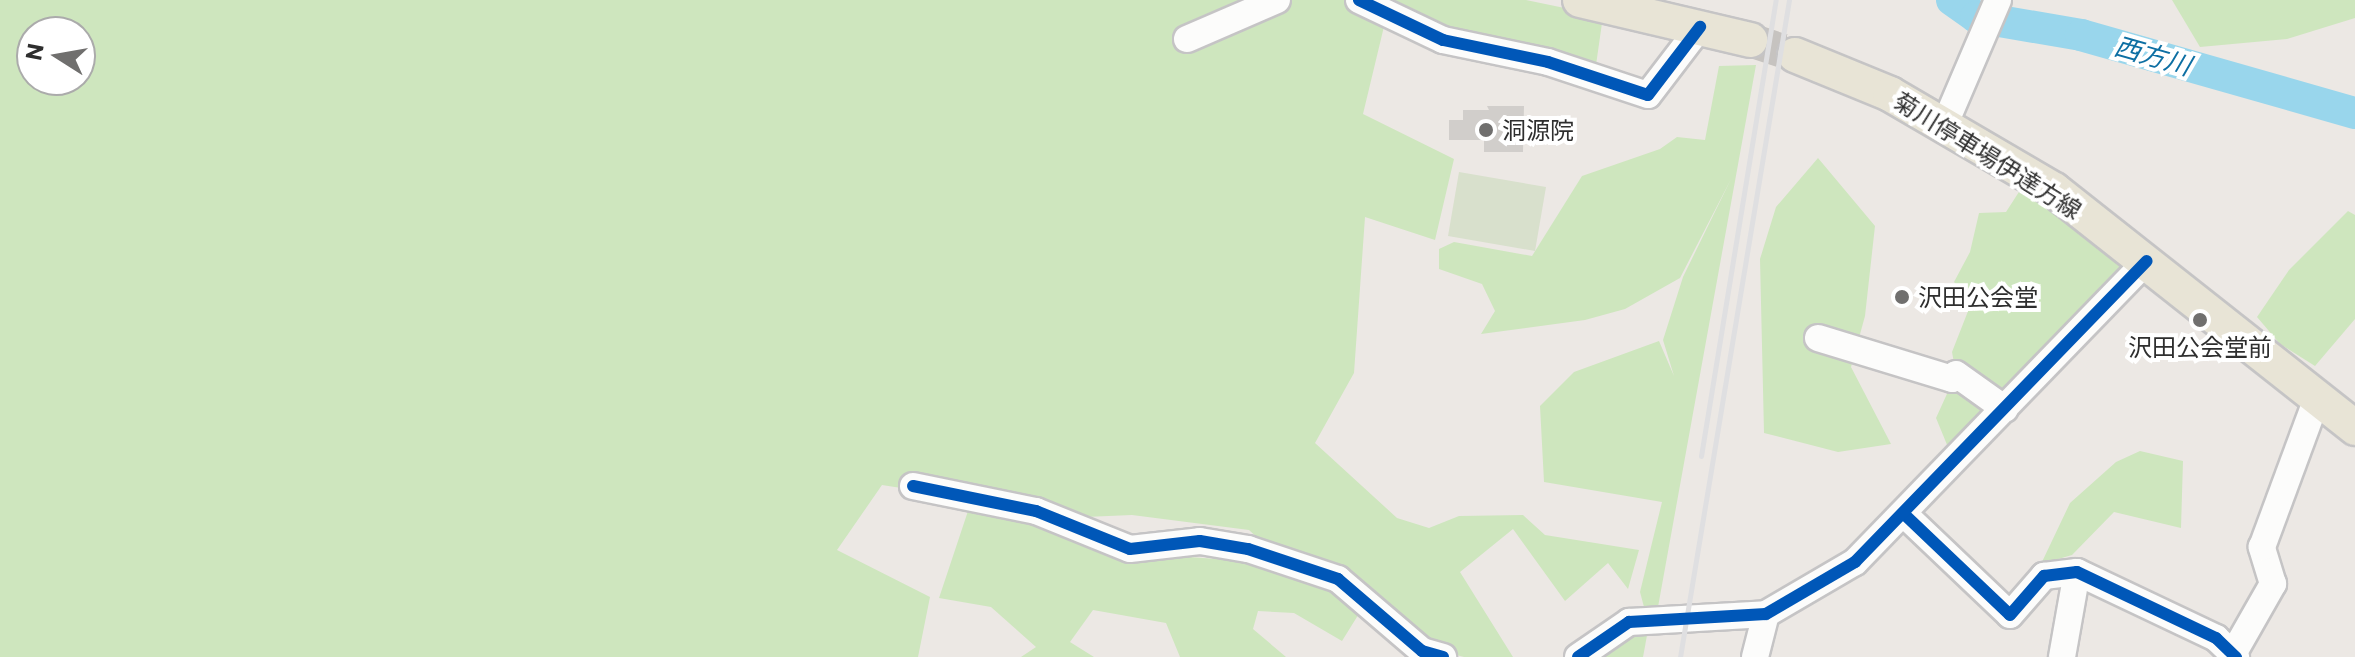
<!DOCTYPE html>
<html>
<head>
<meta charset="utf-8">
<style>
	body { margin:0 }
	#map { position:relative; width:2355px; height:657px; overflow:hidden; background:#ece8e4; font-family:Commissioner,"Noto Sans JP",sans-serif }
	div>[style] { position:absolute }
	.green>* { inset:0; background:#cee6be }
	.cemetery>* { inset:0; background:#d8e0cc }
	.river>* { height:32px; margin:-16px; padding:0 16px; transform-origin:16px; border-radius:16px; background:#99d6ec }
	.building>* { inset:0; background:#d1cecb }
	.major-tunnel>* { height:34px; margin-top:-17px; transform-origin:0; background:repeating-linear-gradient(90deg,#c6c3c0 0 34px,transparent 0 51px) }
	.roads { filter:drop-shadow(2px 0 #c5c4c5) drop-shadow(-2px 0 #c5c4c5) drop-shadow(0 2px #c5c4c5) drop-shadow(0 -2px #c5c4c5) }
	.minor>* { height:26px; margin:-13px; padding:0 13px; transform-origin:13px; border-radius:13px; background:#fcfcfb }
	.major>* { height:34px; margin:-17px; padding:0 17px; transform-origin:17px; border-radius:17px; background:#e8e4d6 }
	.rail>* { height:5px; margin:-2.5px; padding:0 2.5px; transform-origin:2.5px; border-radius:2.5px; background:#dfdfe1 }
	.cycleway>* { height:12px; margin:-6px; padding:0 6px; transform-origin:6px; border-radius:6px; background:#0057b8 }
	.dots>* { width:22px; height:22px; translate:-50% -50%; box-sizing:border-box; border:4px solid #fff; border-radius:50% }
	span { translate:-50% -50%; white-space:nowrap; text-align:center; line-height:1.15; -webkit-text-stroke:8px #fff; paint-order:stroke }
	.poi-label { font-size:24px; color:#2e2e2e }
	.left { translate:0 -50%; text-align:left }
	.street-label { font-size:24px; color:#2e2e2e }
	.water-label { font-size:26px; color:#0d6fa3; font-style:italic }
	.north { position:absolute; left:16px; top:16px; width:80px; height:80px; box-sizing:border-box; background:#fff; border:2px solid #ababab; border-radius:50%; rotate:281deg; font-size:22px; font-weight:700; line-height:32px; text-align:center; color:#2e2e2e }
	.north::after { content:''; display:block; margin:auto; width:28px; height:36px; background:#706f6e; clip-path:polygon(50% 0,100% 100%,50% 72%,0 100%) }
</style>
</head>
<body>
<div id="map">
	<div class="green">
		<i style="clip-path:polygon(evenodd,0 0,1358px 0,1387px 14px,1363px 114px,1454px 159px,1435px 240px,1365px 217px,1354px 373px,1315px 443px,1397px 518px,1429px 528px,1459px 516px,1523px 515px,1545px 535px,1639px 550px,1628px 589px,1608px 563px,1565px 601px,1513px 529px,1460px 572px,1513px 657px,1464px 657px,1422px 646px,1379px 599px,1343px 573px,1275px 554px,1249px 530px,1132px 515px,1061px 518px,1120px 552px,1273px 563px,1339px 585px,1365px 604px,1342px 641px,1294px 613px,1258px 611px,1253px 629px,1286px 657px,1180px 657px,1166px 623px,1093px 610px,1070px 642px,1094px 657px,1021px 657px,1036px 647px,991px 607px,939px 598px,972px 499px,882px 485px,837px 550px,930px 597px,918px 657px,0 657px,0 0,32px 32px,80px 32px,80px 80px,32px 80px,32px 32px)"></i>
		<i style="clip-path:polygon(1363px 0,1526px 0,1603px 16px,1594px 79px)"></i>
		<i style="clip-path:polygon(2172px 0,2355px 0,2355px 18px,2287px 39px,2200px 47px)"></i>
		<i style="clip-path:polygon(1756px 65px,1658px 607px,1644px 607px,1640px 592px,1662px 502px,1544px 482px,1540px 406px,1574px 372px,1659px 341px,1674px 376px,1663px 340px,1683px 277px,1731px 179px,1680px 278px,1625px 309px,1585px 320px,1481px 334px,1495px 311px,1482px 284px,1439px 269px,1439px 249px,1454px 242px,1532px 256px,1582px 176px,1660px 149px,1677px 137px,1705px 140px,1719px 66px)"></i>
		<i style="clip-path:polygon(1818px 158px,1875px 226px,1865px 316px,1851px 367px,1891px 444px,1838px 452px,1764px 433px,1760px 259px,1776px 207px)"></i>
		<i style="clip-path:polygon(2026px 181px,2124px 270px,2007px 385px,1950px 452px,1936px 418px,1956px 374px,1952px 352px,1972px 301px,1954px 282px,1970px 252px,1979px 213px,2006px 212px)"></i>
		<i style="clip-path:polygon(2348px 211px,2355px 215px,2355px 319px,2315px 366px,2280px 344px,2257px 317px,2289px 270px)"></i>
		<i style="clip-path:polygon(2140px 451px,2183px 461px,2181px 528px,2114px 512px,2072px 555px,2041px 564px,2070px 503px,2116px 462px)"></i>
		<i style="clip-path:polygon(1648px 630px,1643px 657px,1605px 657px,1626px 633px)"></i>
	</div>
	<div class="cemetery">
		<i style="clip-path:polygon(1459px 172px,1546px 187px,1535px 251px,1448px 236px)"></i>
	</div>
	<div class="river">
		<i style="left:1952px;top:0;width:29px;rotate:35deg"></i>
		<i style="left:1976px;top:17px;width:107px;rotate:9.7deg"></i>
		<i style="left:2081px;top:35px;width:285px;rotate:15.9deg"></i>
	</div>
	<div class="building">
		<i style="clip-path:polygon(1487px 106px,1524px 106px,1523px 152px,1484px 152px,1484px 140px,1449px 140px,1449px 120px,1463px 120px,1463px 110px,1489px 110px)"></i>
	</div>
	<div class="major-tunnel">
		<i style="left:1750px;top:40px;width:47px;rotate:18.4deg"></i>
	</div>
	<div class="roads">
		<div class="minor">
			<i style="left:1359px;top:0;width:93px;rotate:25.5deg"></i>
			<i style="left:1443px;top:40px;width:107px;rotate:11.8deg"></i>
			<i style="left:1548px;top:62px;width:105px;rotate:18.3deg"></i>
			<i style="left:1648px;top:95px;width:86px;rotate:-52.6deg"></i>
			<i style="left:1187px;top:39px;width:98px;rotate:-23.4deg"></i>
			<i style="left:1944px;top:126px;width:137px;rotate:-66.8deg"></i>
			<i style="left:1818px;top:338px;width:140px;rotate:17deg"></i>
			<i style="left:1952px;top:379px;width:6px;rotate:-51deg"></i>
			<i style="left:1956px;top:374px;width:60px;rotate:35.5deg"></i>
			<i style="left:913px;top:486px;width:126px;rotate:11.5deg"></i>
			<i style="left:1036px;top:511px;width:101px;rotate:22deg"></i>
			<i style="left:1130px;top:549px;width:70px;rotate:-6.5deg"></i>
			<i style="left:1200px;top:541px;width:49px;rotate:9.5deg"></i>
			<i style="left:1248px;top:549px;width:95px;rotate:18.4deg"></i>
			<i style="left:1338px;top:579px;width:111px;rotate:40.6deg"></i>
			<i style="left:1422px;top:651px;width:22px;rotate:16deg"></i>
			<i style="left:1904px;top:514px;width:146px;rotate:43.6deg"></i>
			<i style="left:2010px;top:615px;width:52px;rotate:-48.9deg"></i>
			<i style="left:2044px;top:576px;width:33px;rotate:-7deg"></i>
			<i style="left:2077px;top:572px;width:154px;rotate:25.4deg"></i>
			<i style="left:2216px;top:638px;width:28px;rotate:44deg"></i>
			<i style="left:2233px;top:654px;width:81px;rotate:-60.3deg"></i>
			<i style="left:2273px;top:584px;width:39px;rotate:-107deg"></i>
			<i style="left:2262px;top:547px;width:159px;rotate:-69.7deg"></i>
			<i style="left:1578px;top:657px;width:62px;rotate:-34.5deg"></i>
			<i style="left:1629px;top:622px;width:137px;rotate:-3.3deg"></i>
			<i style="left:1766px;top:614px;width:103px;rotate:-30.3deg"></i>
			<i style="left:1855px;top:562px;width:419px;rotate:-45.9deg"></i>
			<i style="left:1755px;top:657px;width:44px;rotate:-75.7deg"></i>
			<i style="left:2062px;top:657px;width:86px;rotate:-80deg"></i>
		</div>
		<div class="major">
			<i style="left:1580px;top:0;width:175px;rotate:13.2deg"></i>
			<i style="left:1795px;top:55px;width:103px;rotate:22.3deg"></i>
			<i style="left:1890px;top:94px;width:190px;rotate:30.3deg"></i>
			<i style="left:2054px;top:190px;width:384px;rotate:38.3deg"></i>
		</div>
	</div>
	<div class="rail">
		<i style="left:1701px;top:456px;width:462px;rotate:-80.7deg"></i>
		<i style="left:1680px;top:657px;width:666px;rotate:-80.58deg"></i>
	</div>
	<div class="cycleway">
		<i style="left:1359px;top:0;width:93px;rotate:25.5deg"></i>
		<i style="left:1443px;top:40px;width:107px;rotate:11.8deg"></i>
		<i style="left:1548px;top:62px;width:105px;rotate:18.3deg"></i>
		<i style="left:1648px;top:95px;width:86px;rotate:-52.6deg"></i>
		<i style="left:913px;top:486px;width:126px;rotate:11.5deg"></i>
		<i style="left:1036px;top:511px;width:101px;rotate:22deg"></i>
		<i style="left:1130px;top:549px;width:70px;rotate:-6.5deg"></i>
		<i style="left:1200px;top:541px;width:49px;rotate:9.5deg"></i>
		<i style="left:1248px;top:549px;width:95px;rotate:18.4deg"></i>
		<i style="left:1338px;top:579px;width:111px;rotate:40.6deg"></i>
		<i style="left:1422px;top:651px;width:22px;rotate:16deg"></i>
		<i style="left:1904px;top:514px;width:146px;rotate:43.6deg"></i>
		<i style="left:2010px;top:615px;width:52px;rotate:-48.9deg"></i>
		<i style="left:2044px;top:576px;width:33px;rotate:-7deg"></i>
		<i style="left:2077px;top:572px;width:154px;rotate:25.4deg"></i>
		<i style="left:2216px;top:638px;width:28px;rotate:44deg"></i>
		<i style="left:1578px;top:657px;width:62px;rotate:-34.5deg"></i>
		<i style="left:1629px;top:622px;width:137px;rotate:-3.3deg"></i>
		<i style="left:1766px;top:614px;width:103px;rotate:-30.3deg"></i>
		<i style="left:1855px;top:562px;width:419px;rotate:-45.9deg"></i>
	</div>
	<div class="dots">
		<i style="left:1486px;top:130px;background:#706f6e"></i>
		<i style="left:1902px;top:297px;background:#706f6e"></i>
		<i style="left:2200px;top:320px;background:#706f6e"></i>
	</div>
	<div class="poi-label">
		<span class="left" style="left:1502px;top:130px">洞源院</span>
		<span class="left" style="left:1918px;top:297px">沢田公会堂</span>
		<span style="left:2200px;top:347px">沢田公会堂前</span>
	</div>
	<div class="street-label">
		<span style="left:1988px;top:155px;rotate:32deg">菊川停車場伊達方線</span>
	</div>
	<div class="water-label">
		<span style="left:2153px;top:55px;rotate:16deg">西方川</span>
	</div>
	<div class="north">N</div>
</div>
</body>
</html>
